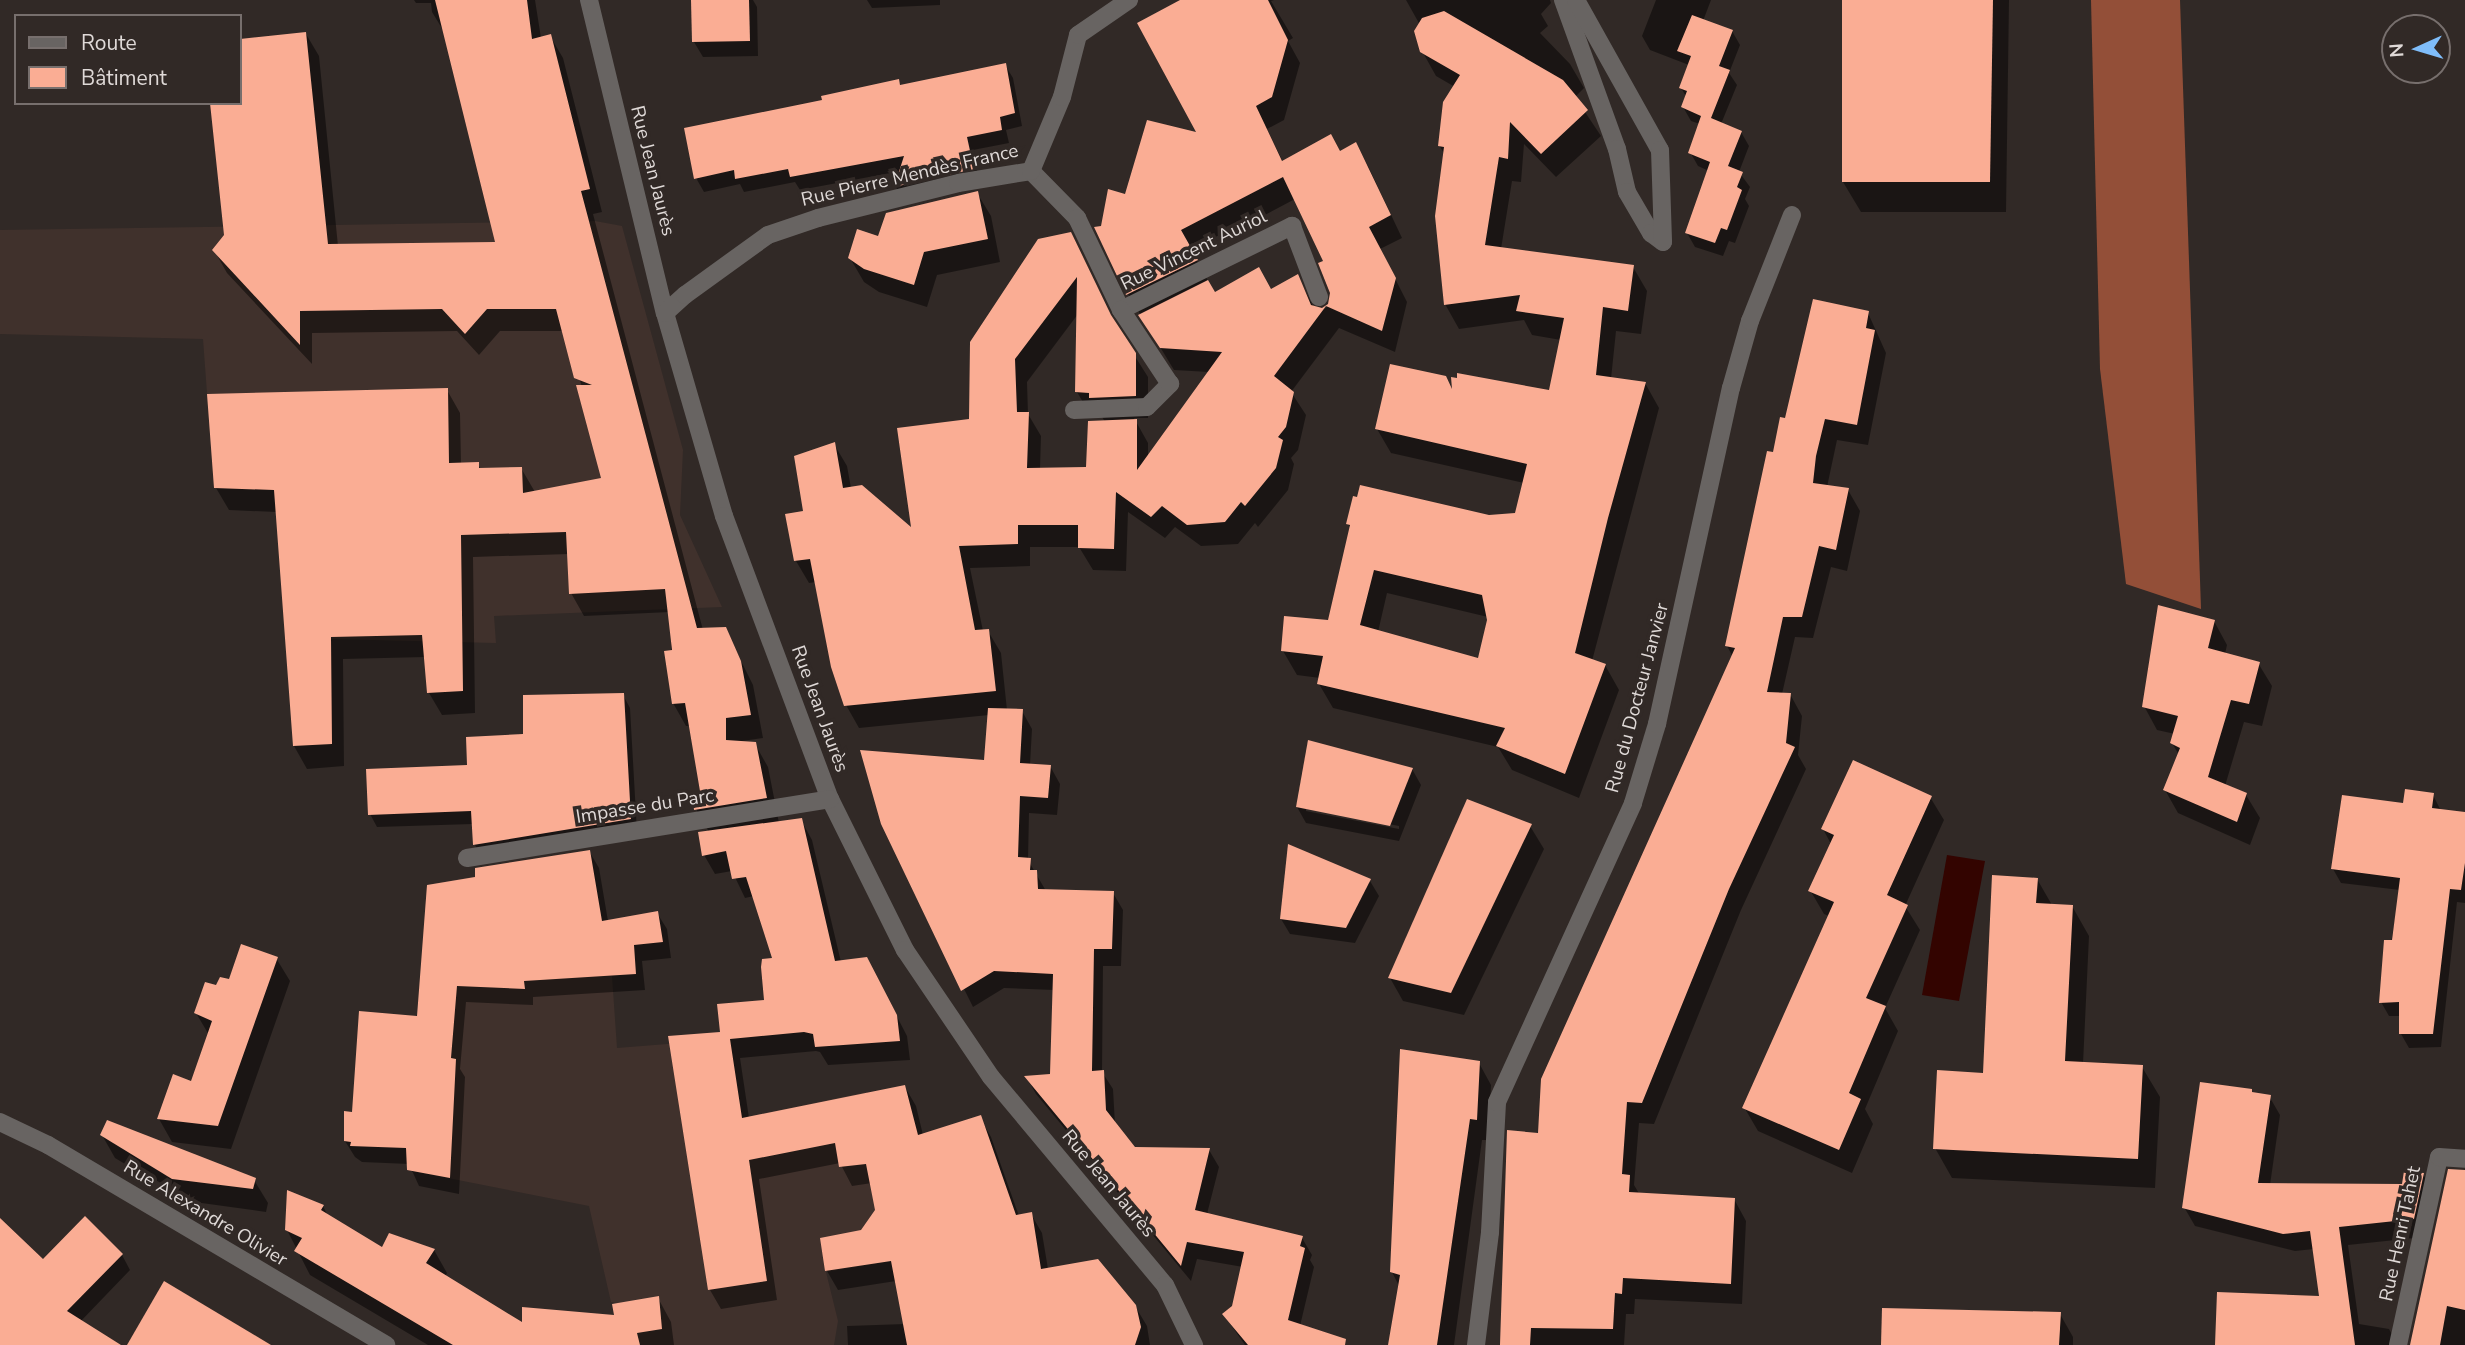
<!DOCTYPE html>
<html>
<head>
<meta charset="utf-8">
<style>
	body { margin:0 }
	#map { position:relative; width:2465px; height:1345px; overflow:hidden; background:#312926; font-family:"Nunito Sans",sans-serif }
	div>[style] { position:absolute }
	.built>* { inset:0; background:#40312c }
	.forest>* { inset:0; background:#934f38 }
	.water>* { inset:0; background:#330400 }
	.shadow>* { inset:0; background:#0007 }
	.building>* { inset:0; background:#faad94 }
	.minor>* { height:18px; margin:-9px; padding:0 9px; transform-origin:9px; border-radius:9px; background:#686462 }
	span { translate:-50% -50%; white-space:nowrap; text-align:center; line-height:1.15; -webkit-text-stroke:7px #312926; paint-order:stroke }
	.street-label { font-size:19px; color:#dfd9d7 }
	.legend { position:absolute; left:14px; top:14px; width:228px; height:91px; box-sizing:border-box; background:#312926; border:2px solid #776f6d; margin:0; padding:9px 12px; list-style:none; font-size:21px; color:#dfd9d7 }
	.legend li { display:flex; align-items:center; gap:14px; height:35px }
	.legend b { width:35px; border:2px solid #776f6d }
	.north { position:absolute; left:2381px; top:14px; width:70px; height:70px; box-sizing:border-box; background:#312926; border:2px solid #776f6d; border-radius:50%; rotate:266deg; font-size:19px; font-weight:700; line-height:28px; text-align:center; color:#dfd9d7 }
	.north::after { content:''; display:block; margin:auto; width:24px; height:32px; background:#7fbdfa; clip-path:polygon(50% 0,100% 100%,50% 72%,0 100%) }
</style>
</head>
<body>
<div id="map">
	<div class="built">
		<i style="clip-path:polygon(595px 221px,622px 226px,683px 450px,680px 515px,722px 607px,494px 616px,496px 643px,286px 638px,274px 489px,214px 488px,203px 339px,0 334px,0 230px)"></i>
		<i style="clip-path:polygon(542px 865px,594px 976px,612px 976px,617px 1048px,730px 1039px,742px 1118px,867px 1092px,911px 1258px,826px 1272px,838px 1321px,834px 1345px,640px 1345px,630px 1305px,611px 1302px,589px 1206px,407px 1170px,427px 885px)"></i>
	</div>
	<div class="forest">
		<i style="clip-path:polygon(2091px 0,2180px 0,2201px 609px,2126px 584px,2100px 369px)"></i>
	</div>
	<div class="water">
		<i style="clip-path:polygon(1947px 855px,1985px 861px,1959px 1001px,1922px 995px)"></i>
	</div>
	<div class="shadow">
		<i style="clip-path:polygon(414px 0,535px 0,541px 38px,550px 36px,563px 58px,602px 212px,593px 214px,703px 630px,725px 629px,753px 685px,763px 738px,735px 742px,755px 744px,768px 767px,779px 823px,801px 820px,812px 840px,841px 962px,877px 978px,907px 1036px,910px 1060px,828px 1065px,820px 1052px,816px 1051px,740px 1058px,749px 1118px,905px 1087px,916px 1106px,923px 1135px,980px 1118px,991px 1137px,1019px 1216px,1031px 1214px,1042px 1233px,1048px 1269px,1135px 1306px,1147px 1326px,1150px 1345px,848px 1345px,847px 1326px,905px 1324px,896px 1281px,838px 1290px,827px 1271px,822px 1239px,862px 1232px,877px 1210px,872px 1183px,852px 1186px,840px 1163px,759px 1179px,777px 1300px,721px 1309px,710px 1290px,670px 1037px,722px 1034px,766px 1002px,774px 960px,754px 896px,745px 898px,732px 871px,715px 874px,704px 855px,709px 832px,696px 809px,703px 798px,690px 726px,686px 726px,673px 703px,670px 612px,584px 616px,571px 593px,569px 554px,473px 557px,475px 713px,442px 715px,429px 693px,426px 657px,343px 659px,344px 766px,307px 769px,294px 746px,277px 512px,229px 510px,216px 488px,447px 390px,460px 413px,461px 464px,478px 464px,481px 470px,521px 468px,535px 492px,603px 480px,582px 387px,564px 331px,500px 331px,479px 355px,457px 331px,312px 333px,312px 364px,227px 273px,214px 250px,225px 236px,240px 103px,240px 41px,306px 34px,319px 56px,338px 246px,497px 244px,446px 35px,432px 12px,431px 3px,416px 3px)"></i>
		<i style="clip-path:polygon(693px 0,753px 0,757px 7px,758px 56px,703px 57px,694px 42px)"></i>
		<i style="clip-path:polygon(867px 0,940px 0,940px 5px,872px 8px)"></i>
		<i style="clip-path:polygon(evenodd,1184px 0,1274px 0,1271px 1px,1293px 38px,1288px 41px,1300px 63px,1284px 120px,1267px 129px,1283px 162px,1340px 153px,1356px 144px,1368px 166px,1402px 238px,1380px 249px,1407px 302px,1395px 352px,1339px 328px,1291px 392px,1306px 415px,1298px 450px,1291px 458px,1294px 464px,1288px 490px,1258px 527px,1255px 523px,1238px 544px,1201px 546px,1175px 527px,1165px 538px,1128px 512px,1126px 571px,1093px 570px,1079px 547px,1030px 547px,1030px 566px,970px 568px,983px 631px,988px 631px,1001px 653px,1007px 710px,1022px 711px,1032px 729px,1030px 765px,1050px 766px,1060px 784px,1057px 815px,1029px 813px,1028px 860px,1046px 891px,1113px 893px,1123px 910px,1121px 966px,1103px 966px,1102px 1072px,1113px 1089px,1115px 1124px,1134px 1149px,1209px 1150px,1219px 1167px,1207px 1214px,1302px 1238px,1312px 1255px,1310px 1260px,1314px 1267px,1300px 1326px,1330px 1345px,1245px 1345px,1224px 1315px,1233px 1307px,1243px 1267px,1197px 1259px,1191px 1281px,1036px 1094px,1027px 1078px,1052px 1076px,1054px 990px,1004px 988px,973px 1007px,882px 824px,986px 762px,989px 715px,859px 728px,846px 705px,816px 582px,809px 583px,796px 561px,787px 516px,805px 513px,834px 444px,847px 466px,851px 488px,914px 531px,1070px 234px,1117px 328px,1148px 377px,1148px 418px,1134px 418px,1148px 443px,1148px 457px,1209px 372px,1174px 370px,1128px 294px,1102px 228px,1127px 196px,1199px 135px,1184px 0,1295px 199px,1326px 262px,1331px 293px,1330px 305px,1323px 310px,1314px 308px,1298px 277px,1271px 291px,1215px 294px,1193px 253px,1295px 199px,1184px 0,1078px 314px,1077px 392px,1090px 414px,1101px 415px,1105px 422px,1088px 469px,1040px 469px,1041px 436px,1028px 414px,1027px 382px,1078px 314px)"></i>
		<i style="clip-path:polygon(evenodd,1406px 0,1550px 0,1551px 3px,1541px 14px,1548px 26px,1540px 33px,1570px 64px,1584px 88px,1575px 97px,1601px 136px,1556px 177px,1524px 144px,1521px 182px,1512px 181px,1501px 249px,1633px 267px,1647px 291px,1641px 334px,1616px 331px,1611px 379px,1645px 383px,1659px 408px,1592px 661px,1605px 665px,1619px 690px,1579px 798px,1512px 770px,1498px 747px,1333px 708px,1319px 684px,1320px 678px,1297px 675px,1283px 651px,1329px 622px,1351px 529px,1348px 524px,1516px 514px,1524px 483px,1391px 453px,1377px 429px,1454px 395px,1550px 392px,1561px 340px,1532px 335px,1524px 320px,1459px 329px,1445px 304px,1445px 155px,1439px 145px,1455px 87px,1436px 76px,1422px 51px,1420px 25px,1406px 0,1387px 593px,1488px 617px,1479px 660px,1378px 632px,1387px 593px)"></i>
		<i style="clip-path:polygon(1656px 0,1711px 0,1703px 21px,1732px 31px,1740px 45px,1729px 73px,1737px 85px,1721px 124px,1741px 132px,1749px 146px,1739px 172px,1750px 187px,1745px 199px,1749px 206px,1735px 243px,1729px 241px,1723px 256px,1695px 247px,1687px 233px,1709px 171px,1698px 166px,1690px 152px,1700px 124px,1691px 121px,1683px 107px,1687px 98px,1681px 88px,1689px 65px,1650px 50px,1642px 36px)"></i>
		<i style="clip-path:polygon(1844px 0,2009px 0,2006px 212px,1861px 212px,1843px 182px)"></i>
		<i style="clip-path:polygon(1005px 65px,1013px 78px,1022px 126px,1006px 130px,1009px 143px,973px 150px,977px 166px,907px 183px,907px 186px,977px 170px,980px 182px,903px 200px,896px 187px,901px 171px,800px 190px,795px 182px,744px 192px,740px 184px,704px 192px,696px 178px,823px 102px,898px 81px,901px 86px)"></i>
		<i style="clip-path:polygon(977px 193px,991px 216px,1000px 262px,937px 275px,927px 307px,879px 292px,864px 282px,850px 258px,879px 238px)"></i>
		<i style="clip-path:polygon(1868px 313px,1886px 353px,1868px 445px,1837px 440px,1827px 487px,1848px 490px,1860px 511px,1847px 571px,1831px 567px,1813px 638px,1795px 637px,1782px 694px,1790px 694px,1802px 716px,1798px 755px,1806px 769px,1741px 910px,1654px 1124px,1639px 1123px,1634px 1185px,1640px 1195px,1734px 1199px,1746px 1221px,1742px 1304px,1635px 1299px,1634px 1314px,1626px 1314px,1624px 1345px,1502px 1345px,1539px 1135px,1733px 657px,1727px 646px,1774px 454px,1787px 420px)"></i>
		<i style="clip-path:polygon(2214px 621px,2227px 645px,2225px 654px,2258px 663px,2272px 686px,2262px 726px,2244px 722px,2225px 786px,2246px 795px,2260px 818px,2250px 845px,2178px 813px,2165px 790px,2179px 755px,2172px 743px,2175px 734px,2157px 730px,2144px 706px)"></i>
		<i style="clip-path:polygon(623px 695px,630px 708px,637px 832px,482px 857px,475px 845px,473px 824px,377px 827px,370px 814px,469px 767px,525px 736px)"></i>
		<i style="clip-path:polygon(evenodd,1412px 769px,1421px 785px,1399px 841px,1306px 823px,1297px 807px,1412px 769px,1306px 808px,1399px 826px,1399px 829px,1306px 811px,1306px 808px)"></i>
		<i style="clip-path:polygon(2433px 795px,2441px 811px,2465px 814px,2465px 903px,2457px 902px,2441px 1047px,2409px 1048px,2401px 1034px,2401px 1016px,2389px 1016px,2381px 1002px,2400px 890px,2341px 883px,2333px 869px,2404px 805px)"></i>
		<i style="clip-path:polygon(1930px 797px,1944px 820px,1905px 906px,1920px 930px,1885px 1008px,1898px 1031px,1865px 1109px,1873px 1124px,1852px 1173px,1758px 1131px,1744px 1107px,1829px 916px,1824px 914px,1810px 890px,1831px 844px,1823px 829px)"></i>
		<i style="clip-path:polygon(1530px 826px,1544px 849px,1464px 1015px,1403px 1001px,1390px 978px)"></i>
		<i style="clip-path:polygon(589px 851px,599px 868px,608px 921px,657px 913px,667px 929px,671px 958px,642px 961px,645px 990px,533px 997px,533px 1005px,466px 1002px,460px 1069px,465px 1077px,459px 1194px,419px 1186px,409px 1164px,362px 1162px,355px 1157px,345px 1141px,353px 1114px,419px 1018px,477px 879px)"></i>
		<i style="clip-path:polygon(2037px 879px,2052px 905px,2072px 906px,2089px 936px,2083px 1064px,2142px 1067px,2160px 1097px,2155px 1188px,1952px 1178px,1935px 1148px,1984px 1075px)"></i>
		<i style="clip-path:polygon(1370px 881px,1379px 896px,1355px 943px,1290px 934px,1281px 919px)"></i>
		<i style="clip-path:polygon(276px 958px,290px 981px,231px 1149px,172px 1142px,159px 1119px,174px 1077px,192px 1083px,209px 1035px,196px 1013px,217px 987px)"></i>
		<i style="clip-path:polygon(1479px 1063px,1491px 1085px,1488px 1140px,1482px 1140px,1454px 1345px,1389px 1345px,1399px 1286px,1392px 1272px)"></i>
		<i style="clip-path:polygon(2253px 1094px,2269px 1096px,2280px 1115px,2270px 1185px,2403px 1186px,2423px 1174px,2433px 1192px,2424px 1237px,2348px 1245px,2359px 1324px,2389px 1329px,2398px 1345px,2217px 1345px,2321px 1298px,2314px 1249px,2295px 1251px,2195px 1226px,2184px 1207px)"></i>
		<i style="clip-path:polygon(102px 1135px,254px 1180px,268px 1203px,266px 1212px,187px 1201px,115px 1158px)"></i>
		<i style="clip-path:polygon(2465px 1174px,2465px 1345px,2411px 1345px)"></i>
		<i style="clip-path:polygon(323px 1206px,328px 1216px,383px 1250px,434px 1250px,447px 1273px,445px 1277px,524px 1325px,617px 1317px,658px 1298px,671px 1322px,674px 1345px,428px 1345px,310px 1275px,287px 1230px)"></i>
		<i style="clip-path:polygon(0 1219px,43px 1262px,122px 1255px,130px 1270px,80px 1322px,109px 1345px,0 1345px)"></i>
		<i style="clip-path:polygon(2060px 1314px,2073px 1337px,2073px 1345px,1883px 1345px)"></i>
	</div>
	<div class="building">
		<i style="clip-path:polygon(435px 0,527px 0,532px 39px,551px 34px,590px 189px,581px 191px,697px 628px,726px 627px,741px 661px,751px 715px,726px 718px,726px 740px,756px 742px,767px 798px,694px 810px,693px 800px,701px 797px,685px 703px,672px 704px,664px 651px,672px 650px,665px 589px,569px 594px,566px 532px,461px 535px,463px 691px,427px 693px,422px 635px,331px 637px,332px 744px,293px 746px,274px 490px,214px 488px,207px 394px,448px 388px,449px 463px,479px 462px,479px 468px,522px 467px,523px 493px,601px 478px,576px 385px,592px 385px,574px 378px,556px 309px,487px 309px,465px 334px,442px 309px,300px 311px,300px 345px,212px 250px,224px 235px,210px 103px,240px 103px,240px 39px,306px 32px,328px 244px,495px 242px)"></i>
		<i style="clip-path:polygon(691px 0,749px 0,750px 41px,692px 42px)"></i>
		<i style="clip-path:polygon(1180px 0,1268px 0,1288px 40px,1272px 97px,1256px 106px,1282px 161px,1331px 134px,1340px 151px,1356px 142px,1391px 215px,1369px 227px,1396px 278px,1382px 331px,1326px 306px,1274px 376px,1294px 392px,1286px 427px,1278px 437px,1283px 440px,1276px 468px,1245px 506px,1241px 502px,1225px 522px,1187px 525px,1162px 506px,1151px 517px,1116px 492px,1114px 549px,1078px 548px,1078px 525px,1018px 525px,1018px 544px,959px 546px,975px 630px,989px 629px,996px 691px,844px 706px,831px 667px,810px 559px,794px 561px,785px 514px,803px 511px,794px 456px,835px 442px,843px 488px,862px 485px,911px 527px,897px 428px,969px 419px,970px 342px,1038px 239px,1071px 232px,1111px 315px,1136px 353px,1136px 396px,1089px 398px,1089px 393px,1075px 392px,1077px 277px,1015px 359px,1017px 412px,1029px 412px,1027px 468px,1086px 467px,1088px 421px,1137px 419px,1137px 470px,1222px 352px,1160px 348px,1138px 315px,1208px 280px,1215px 292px,1259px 267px,1271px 289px,1298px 274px,1311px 305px,1322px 308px,1328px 304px,1330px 293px,1318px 263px,1323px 261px,1283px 177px,1181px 230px,1198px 260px,1126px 295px,1094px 227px,1101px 226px,1108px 189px,1125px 194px,1147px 120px,1196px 132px,1137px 23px)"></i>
		<i style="clip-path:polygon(1842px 0,1993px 0,1990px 182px,1842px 182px)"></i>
		<i style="clip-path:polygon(evenodd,1444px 11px,1563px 80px,1588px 110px,1541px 154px,1510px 122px,1508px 159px,1499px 157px,1485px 245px,1634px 265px,1628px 311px,1603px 307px,1596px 375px,1646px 382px,1608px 518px,1575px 653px,1606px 664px,1565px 774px,1496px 746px,1505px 728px,1317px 684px,1323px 656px,1281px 651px,1284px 616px,1328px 620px,1350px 525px,1346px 524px,1353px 496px,1357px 497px,1360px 485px,1489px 515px,1515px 513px,1527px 464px,1375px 429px,1390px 364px,1446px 376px,1452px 389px,1451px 377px,1457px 378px,1457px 373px,1549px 390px,1564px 318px,1516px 311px,1520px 295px,1444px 305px,1435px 216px,1444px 147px,1438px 146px,1443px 102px,1460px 75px,1420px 52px,1414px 31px,1422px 18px,1444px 11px,1374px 570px,1482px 595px,1487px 620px,1478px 658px,1360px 625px,1374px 570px)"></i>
		<i style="clip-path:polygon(1692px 15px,1733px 30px,1719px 66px,1730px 70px,1711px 118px,1742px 131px,1728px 166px,1743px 172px,1737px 187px,1742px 190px,1727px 230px,1721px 228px,1715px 243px,1685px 233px,1710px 162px,1688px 153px,1701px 116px,1681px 107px,1687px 91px,1679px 88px,1691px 56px,1677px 51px)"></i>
		<i style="clip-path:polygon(1006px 63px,1015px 113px,1000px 117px,1002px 130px,967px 137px,974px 169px,894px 187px,904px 156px,790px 177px,788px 169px,735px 179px,734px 170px,694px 179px,684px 128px,822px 100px,821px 96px,899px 79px,900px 85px)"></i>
		<i style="clip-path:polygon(978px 191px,988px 239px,924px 252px,914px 285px,864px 269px,848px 258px,857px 229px,878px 236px,886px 213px)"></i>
		<i style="clip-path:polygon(1813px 299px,1869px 311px,1866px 328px,1875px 330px,1857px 425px,1825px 419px,1816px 456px,1813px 483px,1849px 488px,1836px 550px,1819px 546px,1802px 617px,1783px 617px,1767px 692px,1791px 693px,1786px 743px,1795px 747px,1729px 889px,1642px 1103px,1627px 1102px,1622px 1174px,1630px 1175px,1629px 1192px,1735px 1198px,1731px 1284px,1623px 1278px,1622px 1294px,1615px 1293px,1613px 1329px,1531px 1328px,1530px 1345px,1500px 1345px,1507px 1130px,1538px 1133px,1541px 1079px,1735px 648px,1725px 646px,1767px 451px,1773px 452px,1780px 417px,1785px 418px)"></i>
		<i style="clip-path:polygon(2158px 605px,2215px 620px,2208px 648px,2260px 662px,2249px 704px,2231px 700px,2208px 777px,2247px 793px,2237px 822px,2163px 790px,2180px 748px,2170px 743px,2178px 716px,2142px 707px)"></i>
		<i style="clip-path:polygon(624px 693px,631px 819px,473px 845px,471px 811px,368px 815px,366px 769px,467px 765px,466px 737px,523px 734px,523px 695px)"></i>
		<i style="clip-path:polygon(988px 708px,1023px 709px,1020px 763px,1051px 765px,1048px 798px,1020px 796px,1018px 857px,1031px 858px,1030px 870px,1037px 870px,1038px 889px,1114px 891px,1112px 949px,1094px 949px,1092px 1071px,1104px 1070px,1106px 1110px,1135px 1147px,1210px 1148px,1195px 1210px,1303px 1236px,1300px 1246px,1305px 1248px,1288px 1320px,1346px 1339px,1345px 1345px,1248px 1345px,1222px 1314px,1232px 1306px,1244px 1252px,1187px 1242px,1181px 1266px,1024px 1076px,1050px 1074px,1053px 974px,994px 971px,961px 991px,881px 824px,860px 750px,984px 760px)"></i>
		<i style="clip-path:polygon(1308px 740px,1413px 768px,1390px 826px,1296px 807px)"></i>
		<i style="clip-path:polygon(1853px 760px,1932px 796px,1887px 895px,1908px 905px,1866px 998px,1886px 1006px,1849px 1093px,1861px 1099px,1839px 1150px,1742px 1108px,1834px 902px,1808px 891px,1834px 835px,1821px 829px)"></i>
		<i style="clip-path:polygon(2405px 789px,2434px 793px,2432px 808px,2465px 812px,2465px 863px,2461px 890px,2450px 889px,2433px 1034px,2399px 1034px,2399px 1002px,2379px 1003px,2384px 940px,2392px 940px,2400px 878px,2331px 869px,2342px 795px,2403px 803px)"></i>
		<i style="clip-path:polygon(1467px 799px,1532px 824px,1451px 993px,1388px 978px)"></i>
		<i style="clip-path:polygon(802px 818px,835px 961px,867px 957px,897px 1015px,900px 1041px,815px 1047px,813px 1034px,804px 1032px,730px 1039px,742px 1118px,905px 1085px,918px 1135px,981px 1115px,1016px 1215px,1032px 1212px,1041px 1269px,1098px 1259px,1136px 1305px,1141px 1327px,1135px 1345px,907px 1345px,891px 1261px,825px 1271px,820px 1238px,861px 1230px,875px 1210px,866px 1164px,839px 1167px,835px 1143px,749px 1160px,767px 1281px,708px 1290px,668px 1036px,720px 1032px,717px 1004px,764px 1000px,761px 967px,762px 959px,772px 958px,746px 877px,732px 879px,726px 851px,702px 856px,698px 832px)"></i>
		<i style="clip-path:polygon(1288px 844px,1371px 879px,1346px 928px,1280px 919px)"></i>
		<i style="clip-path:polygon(590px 850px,602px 921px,658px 911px,663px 942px,634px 945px,636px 974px,524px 981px,525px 989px,457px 986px,451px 1058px,456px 1059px,450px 1178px,407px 1170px,406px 1148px,350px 1146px,351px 1142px,344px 1141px,344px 1111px,352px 1112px,359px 1011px,417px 1016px,427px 885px,475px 877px,475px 868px)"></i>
		<i style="clip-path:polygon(1992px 875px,2038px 878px,2036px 903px,2073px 905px,2065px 1061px,2143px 1065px,2138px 1159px,1933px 1149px,1937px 1070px,1983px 1073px)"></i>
		<i style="clip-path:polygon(241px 944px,278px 957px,218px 1126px,157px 1119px,173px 1074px,191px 1081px,212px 1021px,194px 1013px,205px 982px,216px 985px,220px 977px,229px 979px)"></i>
		<i style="clip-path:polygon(1400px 1049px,1480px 1061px,1477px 1120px,1470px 1119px,1437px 1345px,1388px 1345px,1400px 1275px,1390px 1272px)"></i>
		<i style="clip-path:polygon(2200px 1082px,2252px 1089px,2252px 1092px,2271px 1095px,2258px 1183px,2402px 1184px,2404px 1171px,2424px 1173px,2414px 1219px,2339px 1227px,2355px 1345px,2215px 1345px,2217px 1292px,2319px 1296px,2310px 1231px,2283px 1234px,2182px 1208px)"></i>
		<i style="clip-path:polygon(107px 1120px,256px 1178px,253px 1189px,172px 1179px,100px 1135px)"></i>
		<i style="clip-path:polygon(2448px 1169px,2465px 1170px,2465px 1310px,2447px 1306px,2440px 1345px,2410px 1345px)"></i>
		<i style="clip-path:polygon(287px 1190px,324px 1205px,321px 1210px,382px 1247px,389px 1233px,435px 1249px,426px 1263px,522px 1322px,522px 1307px,614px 1315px,612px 1304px,659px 1296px,662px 1329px,637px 1333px,640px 1345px,453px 1345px,294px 1251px,302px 1238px,285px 1230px)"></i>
		<i style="clip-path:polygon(85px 1216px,123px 1254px,67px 1311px,121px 1345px,0 1345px,0 1218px,43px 1259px)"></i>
		<i style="clip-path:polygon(164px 1281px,271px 1345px,127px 1345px)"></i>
		<i style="clip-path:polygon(1882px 1308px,2061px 1312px,2059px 1345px,1881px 1345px)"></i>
	</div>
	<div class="minor">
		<i style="left:589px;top:0;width:322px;rotate:76.4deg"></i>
		<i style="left:665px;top:313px;width:211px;rotate:73.8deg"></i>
		<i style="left:724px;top:516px;width:302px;rotate:69.5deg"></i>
		<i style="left:830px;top:799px;width:169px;rotate:63.6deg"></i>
		<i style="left:905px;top:950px;width:153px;rotate:55.9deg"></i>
		<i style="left:991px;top:1077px;width:271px;rotate:50.1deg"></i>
		<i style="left:1165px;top:1285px;width:67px;rotate:64.2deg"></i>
		<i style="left:1563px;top:0;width:158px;rotate:70.1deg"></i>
		<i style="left:1617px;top:149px;width:44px;rotate:76.9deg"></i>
		<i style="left:1627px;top:192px;width:48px;rotate:59.7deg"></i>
		<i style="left:1651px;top:233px;width:15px;rotate:37deg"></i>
		<i style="left:1576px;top:0;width:172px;rotate:60.8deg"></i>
		<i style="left:1660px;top:150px;width:92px;rotate:88.1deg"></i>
		<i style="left:1031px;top:171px;width:66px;rotate:45.6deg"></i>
		<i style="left:1077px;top:218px;width:102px;rotate:64.4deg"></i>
		<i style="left:1121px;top:310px;width:191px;rotate:-26.2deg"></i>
		<i style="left:1292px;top:226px;width:76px;rotate:69.2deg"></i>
		<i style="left:665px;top:313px;width:27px;rotate:-42deg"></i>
		<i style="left:685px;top:295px;width:102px;rotate:-35.9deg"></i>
		<i style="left:768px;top:235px;width:53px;rotate:-18.8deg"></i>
		<i style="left:818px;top:218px;width:144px;rotate:-14deg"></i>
		<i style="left:958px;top:183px;width:74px;rotate:-9.3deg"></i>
		<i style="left:1031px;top:171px;width:80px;rotate:-67.3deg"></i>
		<i style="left:1062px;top:97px;width:64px;rotate:-75.5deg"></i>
		<i style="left:1078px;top:35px;width:62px;rotate:-34.5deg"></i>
		<i style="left:1074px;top:410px;width:73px;rotate:-2.4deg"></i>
		<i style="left:1147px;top:407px;width:33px;rotate:-45deg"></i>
		<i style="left:1170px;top:384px;width:89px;rotate:-123.5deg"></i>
		<i style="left:467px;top:858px;width:368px;rotate:-9.2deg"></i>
		<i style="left:0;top:1122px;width:53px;rotate:25.6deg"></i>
		<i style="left:48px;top:1145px;width:393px;rotate:30.6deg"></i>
		<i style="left:1476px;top:1345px;width:114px;rotate:-82.9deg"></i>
		<i style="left:1490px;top:1232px;width:130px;rotate:-86.9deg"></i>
		<i style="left:1497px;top:1102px;width:328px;rotate:-65.5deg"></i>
		<i style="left:1633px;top:803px;width:83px;rotate:-73.1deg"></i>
		<i style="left:1657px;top:724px;width:344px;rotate:-77.6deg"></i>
		<i style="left:1731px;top:388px;width:70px;rotate:-74.2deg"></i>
		<i style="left:1750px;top:321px;width:114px;rotate:-68.4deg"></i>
		<i style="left:2398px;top:1345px;width:192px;rotate:-77.7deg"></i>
		<i style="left:2439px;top:1157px;width:26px;rotate:4deg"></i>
	</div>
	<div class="street-label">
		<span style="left:652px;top:171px;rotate:76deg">Rue Jean Jaurès</span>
		<span style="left:910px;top:176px;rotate:-13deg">Rue Pierre Mendès France</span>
		<span style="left:1194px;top:251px;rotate:-26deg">Rue Vincent Auriol</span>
		<span style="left:1638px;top:698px;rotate:-75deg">Rue du Docteur Janvier</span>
		<span style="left:819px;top:709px;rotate:70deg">Rue Jean Jaurès</span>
		<span style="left:645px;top:807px;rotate:-9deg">Impasse du Parc</span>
		<span style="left:1108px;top:1184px;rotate:50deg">Rue Jean Jaurès</span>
		<span style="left:205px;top:1214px;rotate:31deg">Rue Alexandre Olivier</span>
		<span style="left:2401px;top:1234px;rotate:-78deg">Rue Henri Tahet</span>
	</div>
	<ul class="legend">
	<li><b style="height:9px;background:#686462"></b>Route</li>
	<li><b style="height:19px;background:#faad94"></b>Bâtiment</li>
	</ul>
	<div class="north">N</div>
</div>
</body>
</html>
